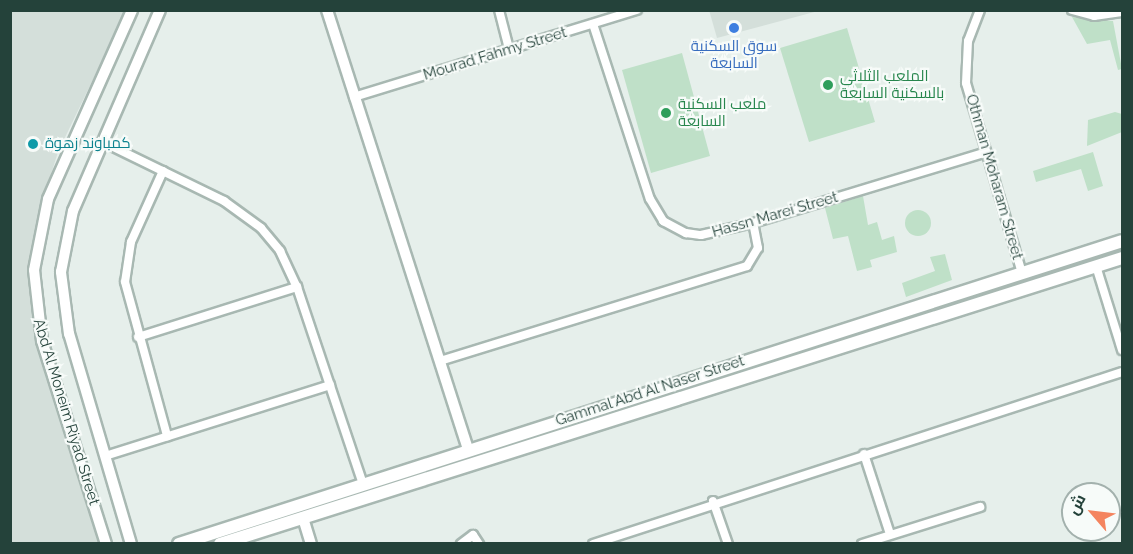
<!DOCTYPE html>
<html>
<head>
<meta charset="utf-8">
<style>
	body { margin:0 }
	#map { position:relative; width:1133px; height:554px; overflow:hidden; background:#e6efeb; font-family:Raleway,Cairo,sans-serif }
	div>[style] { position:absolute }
	.built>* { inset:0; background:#d4dfda }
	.green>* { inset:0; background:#bfe0c8 }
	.round { border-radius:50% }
	.roads { filter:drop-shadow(2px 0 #a8b8b2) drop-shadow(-2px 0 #a8b8b2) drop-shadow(0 2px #a8b8b2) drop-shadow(0 -2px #a8b8b2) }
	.minor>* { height:8px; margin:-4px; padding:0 4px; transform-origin:4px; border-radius:4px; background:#fff }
	.tertiary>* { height:10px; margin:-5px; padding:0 5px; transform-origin:5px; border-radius:5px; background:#fff }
	.secondary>* { height:12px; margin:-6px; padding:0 6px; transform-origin:6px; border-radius:6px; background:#fff }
	.dots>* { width:16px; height:16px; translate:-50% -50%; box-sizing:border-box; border:3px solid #f7fbf9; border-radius:50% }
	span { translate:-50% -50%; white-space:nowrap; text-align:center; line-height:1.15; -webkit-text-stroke:4.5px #f7fbf9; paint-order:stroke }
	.shop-label { font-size:15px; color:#366cbe }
	.street-label { font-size:15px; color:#24423a }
	.leisure-label { font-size:15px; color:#27864d }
	.left { translate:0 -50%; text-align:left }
	.culture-label { font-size:15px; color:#0d838f }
	.frame { position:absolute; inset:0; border:12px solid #24423a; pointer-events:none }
	.north { position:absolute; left:1061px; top:482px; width:60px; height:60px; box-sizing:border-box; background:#f7fbf9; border:2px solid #a3b1ad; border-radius:50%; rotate:298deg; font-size:16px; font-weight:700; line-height:24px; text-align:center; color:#24423a }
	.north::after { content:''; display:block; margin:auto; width:21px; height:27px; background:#f4845f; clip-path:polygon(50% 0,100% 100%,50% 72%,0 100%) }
</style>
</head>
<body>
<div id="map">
	<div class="built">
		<i style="clip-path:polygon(709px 10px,818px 11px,717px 38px)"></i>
		<i style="clip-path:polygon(10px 11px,126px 11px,58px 152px,38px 216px,35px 248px,39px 334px,104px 543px,11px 543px)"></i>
	</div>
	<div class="green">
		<i style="clip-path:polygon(1072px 17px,1113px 21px,1122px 69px,1118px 70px,1110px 40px,1087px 44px)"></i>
		<i style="clip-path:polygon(847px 28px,875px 122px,809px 142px,780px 48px)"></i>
		<i style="clip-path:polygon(682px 53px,710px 156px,651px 173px,622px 70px)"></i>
		<i style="clip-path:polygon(1115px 112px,1122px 114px,1122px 132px,1087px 146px,1088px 120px)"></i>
		<i style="clip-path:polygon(1093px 152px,1103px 186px,1088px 191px,1081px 169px,1036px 182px,1033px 171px)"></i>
		<i style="clip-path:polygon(863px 196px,868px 225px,877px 222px,882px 240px,894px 236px,897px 252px,870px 260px,872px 267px,857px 271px,848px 236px,833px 239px,825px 208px)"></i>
		<i class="round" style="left:905px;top:210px;width:26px;height:26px"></i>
		<i style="clip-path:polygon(945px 254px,952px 280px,906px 297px,902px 283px,935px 271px,930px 257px)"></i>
	</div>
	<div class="roads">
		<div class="minor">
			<i style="left:499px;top:10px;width:40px;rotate:75.6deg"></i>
			<i style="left:980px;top:10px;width:33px;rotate:111deg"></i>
			<i style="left:968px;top:41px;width:42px;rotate:92.7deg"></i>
			<i style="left:966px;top:83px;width:198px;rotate:73.6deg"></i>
			<i style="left:1072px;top:10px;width:23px;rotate:15deg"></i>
			<i style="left:1094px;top:16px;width:28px;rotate:-8deg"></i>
			<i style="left:593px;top:24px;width:184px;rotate:72deg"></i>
			<i style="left:650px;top:199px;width:26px;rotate:59deg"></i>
			<i style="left:663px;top:221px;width:26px;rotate:28deg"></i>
			<i style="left:686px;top:233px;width:15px;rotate:8deg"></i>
			<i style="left:701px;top:235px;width:53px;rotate:-13deg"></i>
			<i style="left:753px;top:223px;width:244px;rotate:-16.9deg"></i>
			<i style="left:354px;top:97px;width:296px;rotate:-17.1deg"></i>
			<i style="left:103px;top:142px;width:135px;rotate:26deg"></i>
			<i style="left:224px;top:201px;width:46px;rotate:36.1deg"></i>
			<i style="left:261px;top:228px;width:30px;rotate:50deg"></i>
			<i style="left:280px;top:251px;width:40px;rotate:65deg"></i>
			<i style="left:297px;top:287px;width:208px;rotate:71.5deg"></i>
			<i style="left:163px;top:171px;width:78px;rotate:114.3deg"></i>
			<i style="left:131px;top:242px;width:40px;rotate:98.5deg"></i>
			<i style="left:125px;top:282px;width:160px;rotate:74.7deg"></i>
			<i style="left:1096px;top:266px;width:88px;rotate:72.8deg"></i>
			<i style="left:138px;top:337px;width:167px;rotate:-17.5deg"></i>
			<i style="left:440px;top:361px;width:321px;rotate:-17.2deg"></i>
			<i style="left:747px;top:266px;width:21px;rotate:-59deg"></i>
			<i style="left:758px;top:248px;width:25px;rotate:-101deg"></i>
			<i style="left:864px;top:454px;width:84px;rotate:72deg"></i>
			<i style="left:105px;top:456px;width:236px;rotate:-17.5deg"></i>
			<i style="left:713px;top:501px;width:46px;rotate:70.8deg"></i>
			<i style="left:461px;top:544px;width:15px;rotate:-37deg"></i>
			<i style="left:473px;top:535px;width:11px;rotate:56deg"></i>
			<i style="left:593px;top:544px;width:556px;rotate:-18.01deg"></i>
			<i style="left:862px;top:544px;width:124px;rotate:-17.4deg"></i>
		</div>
		<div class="tertiary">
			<i style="left:327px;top:10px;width:462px;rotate:72.2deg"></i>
			<i style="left:303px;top:518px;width:27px;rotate:73deg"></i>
			<i style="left:106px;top:544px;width:213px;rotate:-107.5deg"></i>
			<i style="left:42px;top:341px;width:71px;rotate:-96.4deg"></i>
			<i style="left:34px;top:270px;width:72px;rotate:-78.8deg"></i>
			<i style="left:48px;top:199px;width:207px;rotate:-66deg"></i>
			<i style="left:131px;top:544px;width:219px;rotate:-106.4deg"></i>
			<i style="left:69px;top:334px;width:63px;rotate:-97.4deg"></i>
			<i style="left:61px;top:272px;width:62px;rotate:-78.9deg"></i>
			<i style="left:73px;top:211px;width:219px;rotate:-66.6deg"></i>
		</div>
		<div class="secondary">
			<i style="left:179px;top:544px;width:990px;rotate:-17.81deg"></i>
			<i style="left:220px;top:544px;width:946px;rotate:-17.59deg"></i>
		</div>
	</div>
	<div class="dots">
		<i style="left:734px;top:28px;background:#3f7fe0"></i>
		<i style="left:828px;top:85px;background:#2e9e5b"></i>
		<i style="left:666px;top:113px;background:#2e9e5b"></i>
		<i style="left:33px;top:144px;background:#0f9aa8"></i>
	</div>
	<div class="shop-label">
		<span style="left:734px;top:55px">سوق السكنية<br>السابعة</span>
	</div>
	<div class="street-label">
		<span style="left:495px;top:54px;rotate:-17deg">Mourad Fahmy Street</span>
		<span style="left:994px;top:177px;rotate:74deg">Othman Moharam Street</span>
		<span style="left:775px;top:215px;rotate:-16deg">Hassn Marei Street</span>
		<span style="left:650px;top:391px;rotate:-18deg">Gammal Abd Al Naser Street</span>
		<span style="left:66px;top:412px;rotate:73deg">Abd Al Moneim Riyad Street</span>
	</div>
	<div class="leisure-label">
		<span class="left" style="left:840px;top:85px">الملعب الثلاثي<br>بالسكنية السابعة</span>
		<span class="left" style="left:678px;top:113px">ملعب السكنية<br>السابعة</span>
	</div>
	<div class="culture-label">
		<span class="left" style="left:45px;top:144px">كمباوند زهوة</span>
	</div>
	<div class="frame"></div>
	<div class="north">ش</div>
</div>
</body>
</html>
